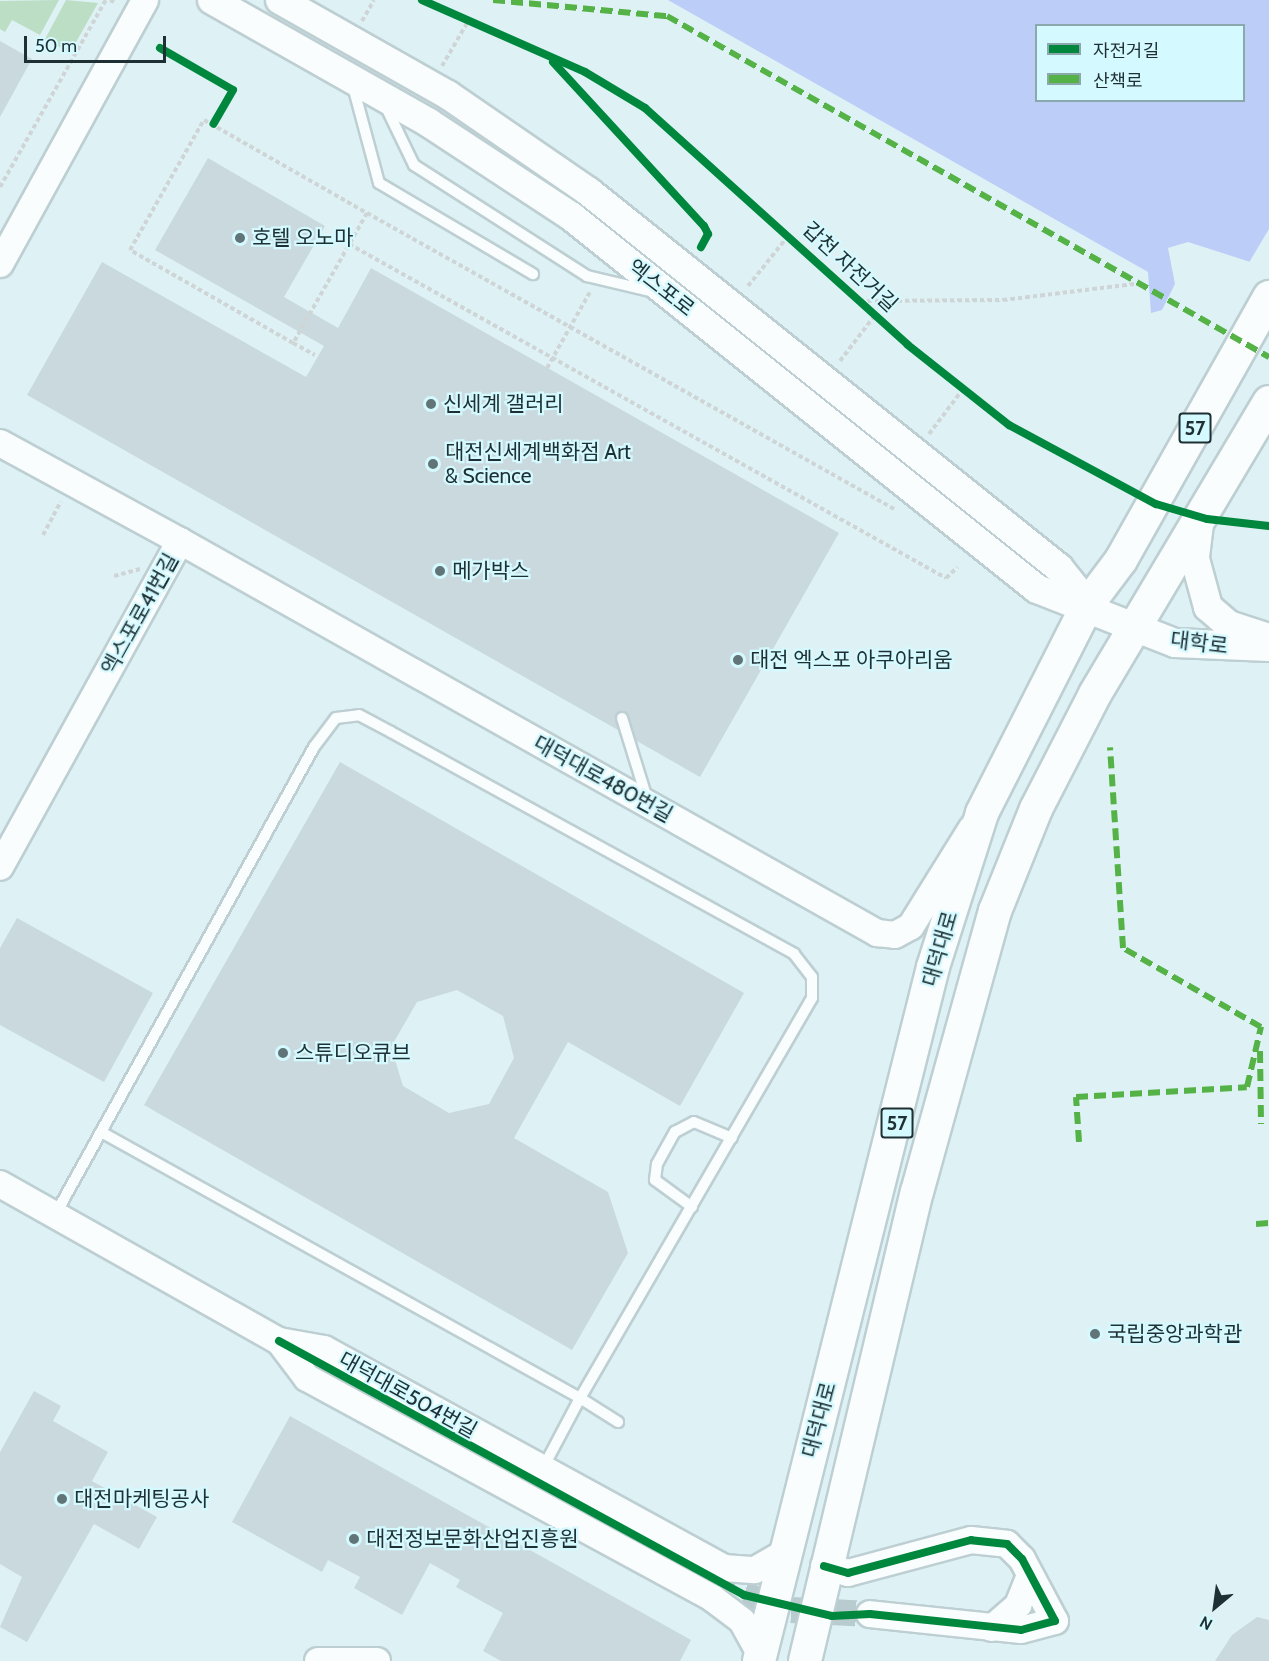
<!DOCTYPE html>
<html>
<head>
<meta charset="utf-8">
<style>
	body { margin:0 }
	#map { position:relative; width:1269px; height:1661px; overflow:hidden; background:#def2f5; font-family:Cabin,"Noto Sans KR",sans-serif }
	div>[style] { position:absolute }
	.green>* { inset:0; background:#bbdec4 }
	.water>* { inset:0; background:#bccef8 }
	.pier>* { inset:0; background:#def2f5 }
	.building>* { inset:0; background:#c9d9de }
	.tertiary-tunnel>* { height:26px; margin-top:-13px; transform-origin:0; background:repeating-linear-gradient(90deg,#b8cbce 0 26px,transparent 0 39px) }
	.path>* { height:4px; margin-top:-2px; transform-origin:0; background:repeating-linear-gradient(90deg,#cfd5d6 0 4.5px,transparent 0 7.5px) }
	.roads { filter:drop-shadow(2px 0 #bdcfd2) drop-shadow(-2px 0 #bdcfd2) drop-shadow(0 2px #bdcfd2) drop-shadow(0 -2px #bdcfd2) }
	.service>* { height:10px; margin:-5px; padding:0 5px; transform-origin:5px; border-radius:5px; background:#fafdfe }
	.tertiary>* { height:26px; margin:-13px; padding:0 13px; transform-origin:13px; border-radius:13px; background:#fafdfe }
	.secondary>* { height:28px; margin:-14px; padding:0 14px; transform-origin:14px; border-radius:14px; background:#fafdfe }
	.primary>* { height:32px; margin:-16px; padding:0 16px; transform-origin:16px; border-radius:16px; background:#fafdfe }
	.quiet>* { height:6px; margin-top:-3px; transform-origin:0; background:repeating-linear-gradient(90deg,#55b246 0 12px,transparent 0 18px) }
	.cycleway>* { height:8px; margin:-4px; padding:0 4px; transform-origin:4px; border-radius:4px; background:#00873e }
	.dots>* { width:16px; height:16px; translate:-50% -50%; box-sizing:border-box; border:3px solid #d4f9ff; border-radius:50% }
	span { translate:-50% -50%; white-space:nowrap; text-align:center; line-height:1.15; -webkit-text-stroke:4.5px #d4f9ff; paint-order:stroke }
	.shield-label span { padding:2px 4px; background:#d4f9ff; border:2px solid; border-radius:4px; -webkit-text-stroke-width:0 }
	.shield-label { font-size:20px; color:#1e3033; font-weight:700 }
	.poi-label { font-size:21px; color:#1e3033 }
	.left { translate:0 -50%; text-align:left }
	.street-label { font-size:21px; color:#1e3033 }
	.legend { position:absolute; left:1035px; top:24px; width:210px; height:78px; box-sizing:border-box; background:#d4f9ff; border:2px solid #8ba9ad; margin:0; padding:8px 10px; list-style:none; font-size:18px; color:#1e3033 }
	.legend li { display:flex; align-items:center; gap:12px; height:30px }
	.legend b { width:30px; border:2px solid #8ba9ad }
	.north { position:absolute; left:1185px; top:1577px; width:60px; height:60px; -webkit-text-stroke:4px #d4f9ff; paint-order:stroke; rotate:209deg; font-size:16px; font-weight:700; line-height:24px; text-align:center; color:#1e3033 }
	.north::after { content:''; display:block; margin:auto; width:21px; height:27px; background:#1e3033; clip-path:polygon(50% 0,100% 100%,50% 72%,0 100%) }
	.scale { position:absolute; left:24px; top:36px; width:142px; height:27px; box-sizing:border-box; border:3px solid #1e3033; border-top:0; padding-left:8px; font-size:18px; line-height:21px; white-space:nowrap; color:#1e3033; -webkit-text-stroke:4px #d4f9ff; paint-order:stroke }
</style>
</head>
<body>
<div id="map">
	<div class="green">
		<i style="clip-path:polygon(59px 0,40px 35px,12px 20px,5px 32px,0 29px,0 1px)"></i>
		<i style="clip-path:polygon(66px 0,98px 3px,70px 53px,45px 39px)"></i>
	</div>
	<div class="water">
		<i style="clip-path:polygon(evenodd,668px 0,1269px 0,1269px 268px,1188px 242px,1168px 248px,1175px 284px,1162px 310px,1151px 313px,1148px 272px,668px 0,1036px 26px,1244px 26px,1244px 100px,1036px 100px,1036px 26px)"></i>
	</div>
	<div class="pier">
		<i style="clip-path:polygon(1269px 229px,1269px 271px,1247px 266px)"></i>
	</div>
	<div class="building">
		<i style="clip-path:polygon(0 41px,32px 59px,0 117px)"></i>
		<i style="clip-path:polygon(208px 158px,325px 226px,284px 297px,338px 328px,371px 268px,839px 533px,700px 777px,637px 741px,627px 712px,615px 716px,618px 730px,27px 395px,102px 262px,306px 377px,324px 346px,155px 250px)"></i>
		<i style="clip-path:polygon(evenodd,340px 762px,744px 993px,680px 1106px,568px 1042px,514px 1138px,608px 1192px,628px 1253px,572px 1350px,144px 1105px,340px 762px,457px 990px,503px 1016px,514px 1058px,489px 1104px,449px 1113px,403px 1086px,391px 1047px,417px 1002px,457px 990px)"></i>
		<i style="clip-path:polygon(17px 918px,153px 993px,104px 1082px,0 1025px,0 948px)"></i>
		<i style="clip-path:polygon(34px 1391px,61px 1406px,53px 1421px,108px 1452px,92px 1481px,157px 1517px,139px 1549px,94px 1524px,27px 1642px,0 1627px,22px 1577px,0 1564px,0 1452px)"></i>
		<i style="clip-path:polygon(290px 1416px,691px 1640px,680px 1661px,501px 1661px,483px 1651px,503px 1613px,456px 1587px,460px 1580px,430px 1563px,402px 1615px,354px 1588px,360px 1577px,328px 1560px,322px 1572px,232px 1522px)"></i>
		<i style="clip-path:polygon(1257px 1617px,1269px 1620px,1269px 1661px,1215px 1661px,1232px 1635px)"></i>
	</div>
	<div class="tertiary-tunnel">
		<i style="left:573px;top:1501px;width:195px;rotate:28.8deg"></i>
		<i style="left:744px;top:1595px;width:49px;rotate:17.7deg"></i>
		<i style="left:791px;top:1610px;width:79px;rotate:2.9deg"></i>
	</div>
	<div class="path">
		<i style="left:110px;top:0;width:7px;rotate:27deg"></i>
		<i style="left:362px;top:21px;width:24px;rotate:-60deg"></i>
		<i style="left:442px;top:66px;width:50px;rotate:-59.8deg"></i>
		<i style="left:204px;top:120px;width:188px;rotate:29.7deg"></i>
		<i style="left:367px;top:213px;width:150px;rotate:119.6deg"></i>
		<i style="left:293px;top:343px;width:188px;rotate:-150.3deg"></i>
		<i style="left:130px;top:250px;width:150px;rotate:-60.4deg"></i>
		<i style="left:0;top:187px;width:215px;rotate:-60.5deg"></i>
		<i style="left:367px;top:213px;width:607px;rotate:29.31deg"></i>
		<i style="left:349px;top:244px;width:684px;rotate:29.23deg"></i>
		<i style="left:946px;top:578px;width:16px;rotate:-43deg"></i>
		<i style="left:748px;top:286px;width:65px;rotate:-51.2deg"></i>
		<i style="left:860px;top:301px;width:143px;rotate:-0.4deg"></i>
		<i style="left:1003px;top:300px;width:132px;rotate:-7deg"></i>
		<i style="left:293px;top:343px;width:25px;rotate:29deg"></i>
		<i style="left:840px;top:361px;width:58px;rotate:-52.7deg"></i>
		<i style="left:547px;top:368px;width:87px;rotate:-60.5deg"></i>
		<i style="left:929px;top:434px;width:56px;rotate:-52.9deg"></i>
		<i style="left:43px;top:535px;width:38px;rotate:-62deg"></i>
		<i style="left:114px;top:576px;width:27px;rotate:-15deg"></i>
	</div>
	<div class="roads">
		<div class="service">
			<i style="left:353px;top:86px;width:100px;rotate:75deg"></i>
			<i style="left:379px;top:183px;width:179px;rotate:30.6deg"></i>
			<i style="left:385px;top:105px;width:67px;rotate:64.2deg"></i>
			<i style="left:414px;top:165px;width:206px;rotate:32.7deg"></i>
			<i style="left:587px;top:276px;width:69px;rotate:13.4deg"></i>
			<i style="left:622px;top:718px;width:88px;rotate:72.8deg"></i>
			<i style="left:692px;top:1207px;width:46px;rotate:-143.9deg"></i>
			<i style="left:655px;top:1180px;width:16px;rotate:-83deg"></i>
			<i style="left:657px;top:1164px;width:37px;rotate:-61deg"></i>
			<i style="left:675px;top:1132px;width:21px;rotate:-28deg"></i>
			<i style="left:694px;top:1122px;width:41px;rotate:22.8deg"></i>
			<i style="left:55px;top:1215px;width:535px;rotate:-61.04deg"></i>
			<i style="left:314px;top:747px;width:36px;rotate:-53deg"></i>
			<i style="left:336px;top:718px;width:23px;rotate:-7deg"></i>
			<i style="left:359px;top:715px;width:36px;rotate:28deg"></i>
			<i style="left:391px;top:732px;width:460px;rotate:28.8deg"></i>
			<i style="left:794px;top:954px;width:29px;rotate:52deg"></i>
			<i style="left:812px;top:977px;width:21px;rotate:90deg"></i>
			<i style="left:812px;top:998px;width:462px;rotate:120.1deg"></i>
			<i style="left:580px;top:1398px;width:548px;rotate:-150.96deg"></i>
			<i style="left:543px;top:1468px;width:79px;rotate:-62.1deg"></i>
			<i style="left:580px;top:1398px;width:45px;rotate:32.3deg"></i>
		</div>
		<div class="tertiary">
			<i style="left:0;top:264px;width:301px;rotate:-61.2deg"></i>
			<i style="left:0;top:443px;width:205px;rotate:28.6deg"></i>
			<i style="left:180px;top:541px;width:372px;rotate:118.9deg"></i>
			<i style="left:180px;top:541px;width:800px;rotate:29.35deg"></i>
			<i style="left:877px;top:933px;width:18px;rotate:6deg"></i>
			<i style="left:895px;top:935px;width:18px;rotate:-29deg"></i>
			<i style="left:911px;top:926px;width:115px;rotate:-58.1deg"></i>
			<i style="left:0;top:1184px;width:320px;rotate:29.4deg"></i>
			<i style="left:279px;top:1341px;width:46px;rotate:10.1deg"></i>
			<i style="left:324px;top:1349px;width:456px;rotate:28.7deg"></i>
			<i style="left:724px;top:1568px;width:31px;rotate:4deg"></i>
			<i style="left:755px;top:1570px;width:34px;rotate:-30deg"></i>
			<i style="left:279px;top:1341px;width:46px;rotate:52.9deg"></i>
			<i style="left:307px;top:1378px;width:461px;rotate:28.5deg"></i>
			<i style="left:712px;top:1598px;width:38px;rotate:37deg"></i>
			<i style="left:742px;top:1621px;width:39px;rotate:61deg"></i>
			<i style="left:824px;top:1566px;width:25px;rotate:16deg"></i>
			<i style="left:848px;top:1573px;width:127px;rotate:-15deg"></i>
			<i style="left:971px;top:1540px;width:36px;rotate:6deg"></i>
			<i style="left:1007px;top:1544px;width:21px;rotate:45deg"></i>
			<i style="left:1022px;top:1559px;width:70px;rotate:62deg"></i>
			<i style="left:1055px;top:1621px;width:35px;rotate:165deg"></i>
			<i style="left:1021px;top:1630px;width:152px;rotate:-174deg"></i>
			<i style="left:992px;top:1628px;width:35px;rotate:-41deg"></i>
			<i style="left:1018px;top:1605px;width:31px;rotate:-68deg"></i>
			<i style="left:318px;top:1661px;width:59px"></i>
		</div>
		<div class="secondary">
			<i style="left:212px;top:0;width:249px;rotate:29.5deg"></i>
			<i style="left:429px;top:123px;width:171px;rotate:33.3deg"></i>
			<i style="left:572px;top:217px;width:595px;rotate:38.66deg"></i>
			<i style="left:1037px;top:589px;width:148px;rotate:21.4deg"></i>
			<i style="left:1175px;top:643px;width:94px;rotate:2.4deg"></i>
			<i style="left:280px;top:0;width:193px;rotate:29.5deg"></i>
			<i style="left:448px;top:95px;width:171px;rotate:34.5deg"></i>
			<i style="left:589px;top:192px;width:602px;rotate:38.66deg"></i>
			<i style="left:1059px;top:568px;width:46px;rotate:51.1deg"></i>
			<i style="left:1199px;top:524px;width:35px;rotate:97deg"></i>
			<i style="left:1195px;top:559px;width:50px;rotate:74.8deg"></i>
			<i style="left:1208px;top:607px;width:28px;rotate:41deg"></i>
			<i style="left:1229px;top:625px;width:42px;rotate:18deg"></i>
		</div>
		<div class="primary">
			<i style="left:759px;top:1661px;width:715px;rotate:-75.92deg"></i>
			<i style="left:933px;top:967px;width:162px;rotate:-72.3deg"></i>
			<i style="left:982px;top:813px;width:234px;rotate:-63.1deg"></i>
			<i style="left:1088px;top:604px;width:55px;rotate:-53.1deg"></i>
			<i style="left:1121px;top:560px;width:302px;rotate:-60.6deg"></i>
			<i style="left:805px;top:1661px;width:482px;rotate:-76.6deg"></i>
			<i style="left:917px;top:1192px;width:292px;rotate:-74.5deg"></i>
			<i style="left:995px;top:911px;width:110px;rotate:-68.1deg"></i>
			<i style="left:1036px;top:809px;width:129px;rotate:-62.8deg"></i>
			<i style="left:1095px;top:694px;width:340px;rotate:-59.2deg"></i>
		</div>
	</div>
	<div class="quiet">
		<i style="left:493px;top:0;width:175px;rotate:5.3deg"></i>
		<i style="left:667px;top:16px;width:692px;rotate:29.53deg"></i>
		<i style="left:1260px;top:1051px;width:73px;rotate:89.2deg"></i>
		<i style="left:1079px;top:1142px;width:45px;rotate:-93.8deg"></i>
		<i style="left:1076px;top:1097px;width:171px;rotate:-3.3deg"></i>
		<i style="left:1247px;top:1087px;width:62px;rotate:-76.9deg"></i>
		<i style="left:1261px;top:1027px;width:159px;rotate:-150.2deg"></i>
		<i style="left:1123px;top:948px;width:201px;rotate:-93.7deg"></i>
		<i style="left:1256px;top:1224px;width:13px;rotate:-4deg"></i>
	</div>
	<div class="cycleway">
		<i style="left:422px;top:0;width:178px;rotate:23.8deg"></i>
		<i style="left:585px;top:72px;width:70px;rotate:31deg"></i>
		<i style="left:645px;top:108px;width:354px;rotate:42deg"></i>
		<i style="left:908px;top:345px;width:129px;rotate:38.4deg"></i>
		<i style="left:1009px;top:425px;width:167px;rotate:28.3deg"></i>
		<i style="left:1156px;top:504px;width:53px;rotate:16.4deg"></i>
		<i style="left:1207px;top:519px;width:62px;rotate:6.4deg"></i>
		<i style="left:160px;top:48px;width:84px;rotate:29.9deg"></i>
		<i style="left:233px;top:90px;width:39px;rotate:120deg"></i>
		<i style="left:553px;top:62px;width:223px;rotate:47.4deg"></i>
		<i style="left:704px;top:226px;width:9px;rotate:63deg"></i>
		<i style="left:708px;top:234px;width:15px;rotate:118deg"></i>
		<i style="left:279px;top:1341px;width:530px;rotate:28.64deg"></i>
		<i style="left:744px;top:1595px;width:90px;rotate:13.4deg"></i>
		<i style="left:832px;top:1616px;width:38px;rotate:-3deg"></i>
		<i style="left:870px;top:1614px;width:152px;rotate:6deg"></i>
		<i style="left:1021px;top:1630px;width:35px;rotate:-15deg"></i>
		<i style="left:1055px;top:1621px;width:70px;rotate:-118deg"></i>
		<i style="left:1022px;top:1559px;width:21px;rotate:-135deg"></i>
		<i style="left:1007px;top:1544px;width:36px;rotate:-174deg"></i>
		<i style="left:971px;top:1540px;width:127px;rotate:165deg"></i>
		<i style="left:848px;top:1573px;width:25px;rotate:-164deg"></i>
	</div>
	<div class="dots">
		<i style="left:240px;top:238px;background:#617477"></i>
		<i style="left:431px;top:404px;background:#617477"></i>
		<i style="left:433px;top:464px;background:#617477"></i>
		<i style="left:440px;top:571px;background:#617477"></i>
		<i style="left:738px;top:660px;background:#617477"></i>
		<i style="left:283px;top:1053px;background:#617477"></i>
		<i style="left:1095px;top:1334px;background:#617477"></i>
		<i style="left:62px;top:1499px;background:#617477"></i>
		<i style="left:354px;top:1539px;background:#617477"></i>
	</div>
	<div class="shield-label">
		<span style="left:1195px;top:428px">57</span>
		<span style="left:897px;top:1123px">57</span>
	</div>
	<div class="poi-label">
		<span class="left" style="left:252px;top:238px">호텔 오노마</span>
		<span class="left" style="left:443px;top:404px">신세계 갤러리</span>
		<span class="left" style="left:445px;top:464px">대전신세계백화점 Art<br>&amp; Science</span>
		<span class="left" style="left:452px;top:571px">메가박스</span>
		<span class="left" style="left:750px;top:660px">대전 엑스포 아쿠아리움</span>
		<span class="left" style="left:295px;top:1053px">스튜디오큐브</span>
		<span class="left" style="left:1107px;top:1334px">국립중앙과학관</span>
		<span class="left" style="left:74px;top:1499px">대전마케팅공사</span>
		<span class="left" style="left:366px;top:1539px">대전정보문화산업진흥원</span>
	</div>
	<div class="street-label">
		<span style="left:850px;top:267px;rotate:43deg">갑천 자전거길</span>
		<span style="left:661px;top:288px;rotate:38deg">엑스포로</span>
		<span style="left:140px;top:614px;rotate:-61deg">엑스포로41번길</span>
		<span style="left:1199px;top:643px;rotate:7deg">대학로</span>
		<span style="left:603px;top:779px;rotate:29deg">대덕대로480번길</span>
		<span style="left:940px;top:949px;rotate:-74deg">대덕대로</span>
		<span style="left:408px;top:1395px;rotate:29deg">대덕대로504번길</span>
		<span style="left:819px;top:1420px;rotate:-75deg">대덕대로</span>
	</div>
	<ul class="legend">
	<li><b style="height:8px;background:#00873e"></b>자전거길</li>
	<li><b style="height:8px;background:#55b246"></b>산책로</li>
	</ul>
	<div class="north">N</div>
	<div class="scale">50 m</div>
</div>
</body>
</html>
